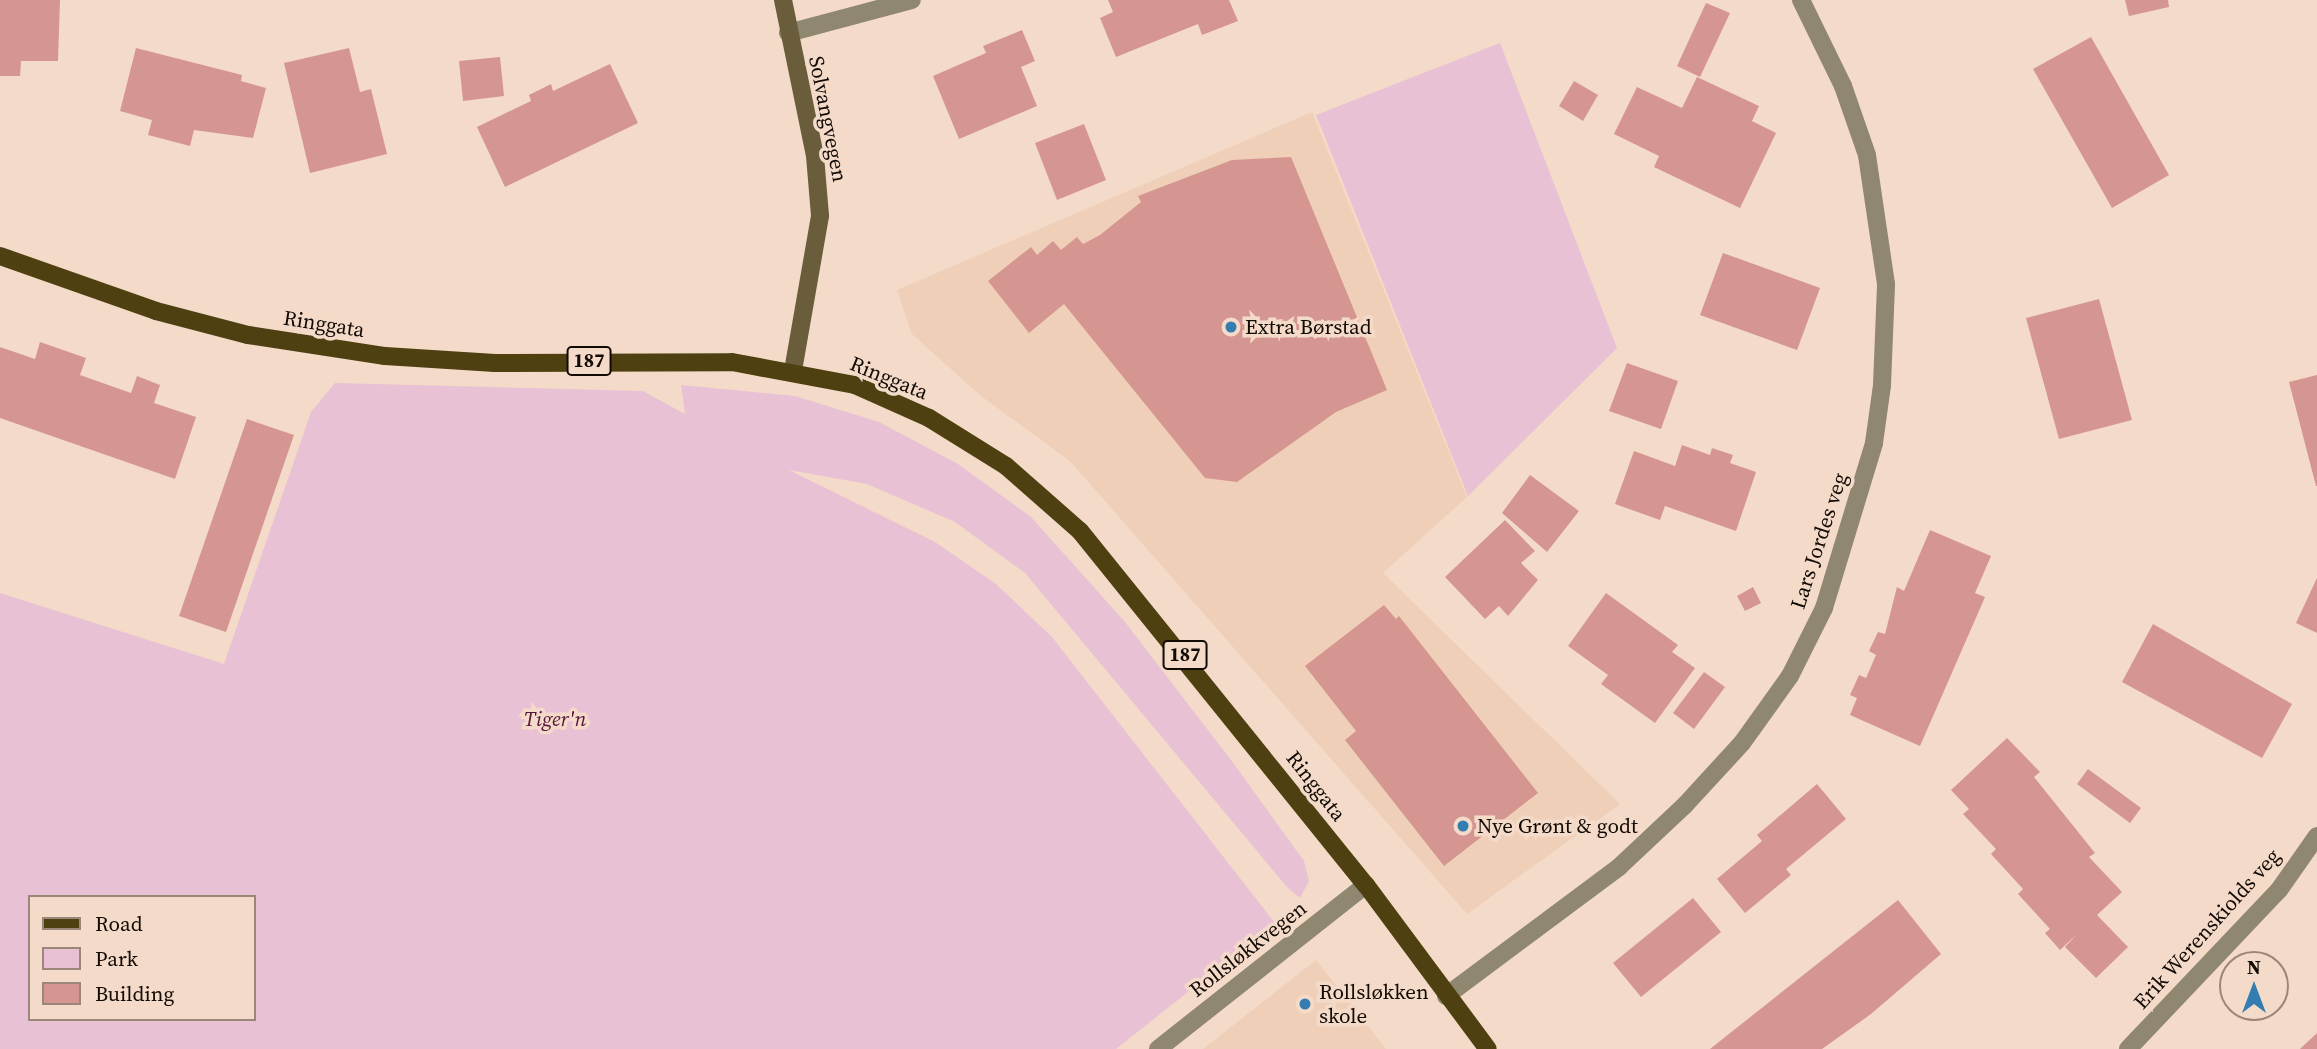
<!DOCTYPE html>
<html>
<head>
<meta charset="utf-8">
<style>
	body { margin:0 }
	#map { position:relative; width:2317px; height:1049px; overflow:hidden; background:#f4dac8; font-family:"Source Serif 4",serif }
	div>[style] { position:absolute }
	.built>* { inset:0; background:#efcfb8 }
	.green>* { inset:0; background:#e9c1d4 }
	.building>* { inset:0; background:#d59692 }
	.street>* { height:18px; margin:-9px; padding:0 9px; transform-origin:9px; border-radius:9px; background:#8f8770 }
	.secondary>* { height:18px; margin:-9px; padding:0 9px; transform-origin:9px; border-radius:9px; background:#695d3b }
	.primary>* { height:18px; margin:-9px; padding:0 9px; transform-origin:9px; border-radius:9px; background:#4e4011 }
	.dots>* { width:19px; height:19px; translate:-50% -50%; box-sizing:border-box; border:4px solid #f4dac8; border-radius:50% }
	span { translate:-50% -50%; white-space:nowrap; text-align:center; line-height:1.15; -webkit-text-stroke:7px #f4dac8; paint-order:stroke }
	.shield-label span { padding:2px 5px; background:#f4dac8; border:2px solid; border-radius:5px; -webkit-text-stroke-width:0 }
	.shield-label { font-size:19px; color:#120a05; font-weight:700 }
	.street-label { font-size:21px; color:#120a05 }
	.poi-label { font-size:21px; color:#120a05 }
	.left { translate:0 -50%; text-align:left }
	.park-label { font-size:21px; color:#57143d; font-style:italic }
	.legend { position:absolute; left:28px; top:895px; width:228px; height:126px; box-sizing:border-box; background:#f4dac8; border:2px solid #9a877a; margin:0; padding:9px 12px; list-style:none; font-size:21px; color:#120a05 }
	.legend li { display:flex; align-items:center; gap:14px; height:35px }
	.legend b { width:35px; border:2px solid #9a877a }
	.north { position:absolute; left:2219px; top:951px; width:70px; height:70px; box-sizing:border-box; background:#f4dac8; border:2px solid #9a877a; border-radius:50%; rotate:0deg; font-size:19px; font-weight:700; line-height:28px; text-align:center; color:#120a05 }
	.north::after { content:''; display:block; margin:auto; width:24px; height:32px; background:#347db1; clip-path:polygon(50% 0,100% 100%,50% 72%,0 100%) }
</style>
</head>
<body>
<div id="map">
	<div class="built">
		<i style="clip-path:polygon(1312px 112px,1467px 497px,1383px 573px,1620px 804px,1467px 914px,1070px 461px,981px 396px,912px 334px,897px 290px)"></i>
		<i style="clip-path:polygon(1316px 960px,1386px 1049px,1203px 1049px)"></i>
	</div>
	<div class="green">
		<i style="clip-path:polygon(1500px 43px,1617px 348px,1468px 496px,1316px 115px)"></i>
		<i style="clip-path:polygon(evenodd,335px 383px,643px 391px,685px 414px,681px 385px,795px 396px,879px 422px,958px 464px,1031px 517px,1125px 622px,1234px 764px,1304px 861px,1309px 881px,1300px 898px,1287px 887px,1025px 573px,955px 522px,867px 484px,789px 470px,935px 542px,996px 584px,1052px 637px,1275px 923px,1116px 1049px,0 1049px,0 593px,224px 664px,311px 412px,335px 383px,30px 897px,254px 897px,254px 1019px,30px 1019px,30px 897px)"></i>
	</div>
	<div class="building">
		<i style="clip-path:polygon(0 0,60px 0,58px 61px,21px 61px,20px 76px,0 76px)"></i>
		<i style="clip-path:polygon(1108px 0,1229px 0,1238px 21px,1202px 35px,1198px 24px,1116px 57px,1100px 18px,1113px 12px)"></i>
		<i style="clip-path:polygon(2125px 0,2168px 0,2169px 7px,2129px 16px)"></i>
		<i style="clip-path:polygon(1706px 3px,1730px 13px,1700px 77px,1677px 66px)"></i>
		<i style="clip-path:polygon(1022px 30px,1035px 61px,1021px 67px,1037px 106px,959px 139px,933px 76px,986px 53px,983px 46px)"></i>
		<i style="clip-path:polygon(2091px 37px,2169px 175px,2112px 208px,2033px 69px)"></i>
		<i style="clip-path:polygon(136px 48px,242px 75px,241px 81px,266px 88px,253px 138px,194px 130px,190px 146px,148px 135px,152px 120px,120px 111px)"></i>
		<i style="clip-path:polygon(349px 48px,360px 92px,371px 89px,387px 154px,310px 173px,284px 63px)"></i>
		<i style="clip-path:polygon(500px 57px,504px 96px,463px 101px,459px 61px)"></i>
		<i style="clip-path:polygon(610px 64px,638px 123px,505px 187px,477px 127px,531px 101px,529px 95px,551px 84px,553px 91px)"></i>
		<i style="clip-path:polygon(1697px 77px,1759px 106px,1752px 121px,1776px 133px,1740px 208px,1654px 167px,1659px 156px,1614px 134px,1637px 87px,1682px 108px)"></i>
		<i style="clip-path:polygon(1574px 81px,1598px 95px,1583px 121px,1559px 106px)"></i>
		<i style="clip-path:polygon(1084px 124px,1106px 180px,1057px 200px,1035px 143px)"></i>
		<i style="clip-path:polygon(1291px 157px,1387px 390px,1336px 412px,1237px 482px,1205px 478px,1064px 304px,1029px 333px,988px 281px,1031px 247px,1037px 255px,1053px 241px,1061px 250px,1077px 237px,1083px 244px,1100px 235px,1141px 202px,1138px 196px,1232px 160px)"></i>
		<i style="clip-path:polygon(1723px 253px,1820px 288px,1797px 350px,1700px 315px)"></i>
		<i style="clip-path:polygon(2099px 299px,2132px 420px,2059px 439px,2026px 318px)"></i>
		<i style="clip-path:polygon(40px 342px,86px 358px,80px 375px,131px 393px,137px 376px,160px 385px,154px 403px,196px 417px,175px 479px,0 418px,0 347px,35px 359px)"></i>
		<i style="clip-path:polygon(1627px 363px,1678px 381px,1661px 429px,1609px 411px)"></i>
		<i style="clip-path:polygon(2317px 375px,2317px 486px,2316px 486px,2289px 382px)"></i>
		<i style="clip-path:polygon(247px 419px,294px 435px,226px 632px,179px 616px)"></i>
		<i style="clip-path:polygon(1682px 445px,1710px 455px,1712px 448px,1733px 455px,1730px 463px,1756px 472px,1736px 531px,1665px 506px,1660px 520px,1615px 504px,1634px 451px,1675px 466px)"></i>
		<i style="clip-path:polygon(1530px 475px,1579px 511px,1547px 552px,1502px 513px)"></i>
		<i style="clip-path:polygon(1505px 520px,1535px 551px,1521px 563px,1538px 580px,1508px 616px,1499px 606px,1485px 619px,1445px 577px)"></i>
		<i style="clip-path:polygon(1930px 530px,1991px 556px,1975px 593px,1985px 597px,1920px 746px,1850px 715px,1857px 698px,1850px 695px,1859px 675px,1866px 678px,1876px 655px,1869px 651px,1878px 632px,1885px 634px,1897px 587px,1904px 591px)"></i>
		<i style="clip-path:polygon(2317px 578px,2317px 633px,2296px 623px)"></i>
		<i style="clip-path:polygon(1753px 587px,1761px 603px,1745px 611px,1737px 596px)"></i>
		<i style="clip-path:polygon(1606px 593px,1678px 645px,1672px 652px,1695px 668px,1655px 723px,1601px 684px,1608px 675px,1568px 646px)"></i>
		<i style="clip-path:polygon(1384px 605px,1396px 619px,1399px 616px,1538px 793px,1444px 866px,1345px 740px,1356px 731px,1305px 666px)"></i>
		<i style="clip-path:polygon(2153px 624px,2292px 704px,2262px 758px,2122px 682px)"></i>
		<i style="clip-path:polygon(1704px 672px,1725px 687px,1694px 729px,1673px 713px)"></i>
		<i style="clip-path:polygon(2007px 738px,2040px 772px,2034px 777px,2095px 853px,2089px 857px,2122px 892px,2097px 915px,2128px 947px,2096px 978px,2065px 947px,2077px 934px,2060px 950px,2045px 933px,2050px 929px,2018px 894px,2023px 889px,1991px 854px,1996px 849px,1963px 814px,1969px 809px,1951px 790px)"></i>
		<i style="clip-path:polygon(2088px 769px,2141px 808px,2130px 823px,2077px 784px)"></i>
		<i style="clip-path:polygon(1817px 784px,1846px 819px,1786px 869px,1791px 875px,1745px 913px,1717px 879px,1762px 841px,1757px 835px)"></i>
		<i style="clip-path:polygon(1693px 898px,1721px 932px,1641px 997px,1613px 963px)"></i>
		<i style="clip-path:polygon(1898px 900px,1941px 954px,1871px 1014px,1822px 1049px,1710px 1049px)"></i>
		<i style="clip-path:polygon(2317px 1033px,2317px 1049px,2300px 1049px)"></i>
	</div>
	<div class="street">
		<i style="left:788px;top:33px;width:128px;rotate:-14.9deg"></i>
		<i style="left:1446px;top:996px;width:216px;rotate:-36.7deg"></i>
		<i style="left:1619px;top:867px;width:91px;rotate:-43.2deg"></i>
		<i style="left:1685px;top:805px;width:84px;rotate:-47.4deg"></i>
		<i style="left:1742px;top:743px;width:82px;rotate:-54.4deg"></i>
		<i style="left:1790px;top:676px;width:76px;rotate:-63.4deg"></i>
		<i style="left:1824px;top:608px;width:172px;rotate:-73.1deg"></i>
		<i style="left:1874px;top:443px;width:59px;rotate:-82.1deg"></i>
		<i style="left:1882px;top:385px;width:101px;rotate:-87.7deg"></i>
		<i style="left:1886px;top:284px;width:130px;rotate:-98.4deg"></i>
		<i style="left:1867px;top:155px;width:73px;rotate:-109.2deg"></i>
		<i style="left:1843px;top:86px;width:96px;rotate:-116deg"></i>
		<i style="left:1158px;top:1049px;width:265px;rotate:-38.3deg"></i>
		<i style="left:2128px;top:1049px;width:219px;rotate:-46.5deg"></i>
		<i style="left:2279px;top:890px;width:66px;rotate:-54.9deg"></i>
	</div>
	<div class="secondary">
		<i style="left:783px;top:0;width:159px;rotate:78.4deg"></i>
		<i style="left:815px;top:156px;width:60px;rotate:85.2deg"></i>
		<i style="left:820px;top:216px;width:156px;rotate:99.9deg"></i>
	</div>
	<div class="primary">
		<i style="left:0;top:256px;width:165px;rotate:19.4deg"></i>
		<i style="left:156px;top:311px;width:95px;rotate:14.6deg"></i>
		<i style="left:248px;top:335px;width:139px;rotate:8.7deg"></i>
		<i style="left:385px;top:356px;width:110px;rotate:3.6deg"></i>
		<i style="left:495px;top:363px;width:237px;rotate:-0.2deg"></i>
		<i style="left:732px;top:362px;width:125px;rotate:10.6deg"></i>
		<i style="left:855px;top:385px;width:81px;rotate:24deg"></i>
		<i style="left:929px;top:418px;width:91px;rotate:31.9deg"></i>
		<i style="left:1006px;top:466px;width:98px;rotate:41.3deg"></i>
		<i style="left:1080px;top:531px;width:455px;rotate:51.1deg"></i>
		<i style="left:1366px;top:885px;width:204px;rotate:53.4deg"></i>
	</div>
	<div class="dots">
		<i style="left:1231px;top:327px;background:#347db1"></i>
		<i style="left:1463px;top:826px;background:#347db1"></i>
		<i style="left:1305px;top:1004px;background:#347db1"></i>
	</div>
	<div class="shield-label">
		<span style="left:589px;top:361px">187</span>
		<span style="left:1185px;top:655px">187</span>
	</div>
	<div class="street-label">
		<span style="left:828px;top:119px;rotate:79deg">Solvangvegen</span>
		<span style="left:324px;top:324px;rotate:9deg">Ringgata</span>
		<span style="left:889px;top:378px;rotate:22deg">Ringgata</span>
		<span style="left:1819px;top:541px;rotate:-72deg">Lars Jordes veg</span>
		<span style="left:1316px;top:786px;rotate:52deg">Ringgata</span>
		<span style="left:2207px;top:929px;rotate:-48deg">Erik Werenskiolds veg</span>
		<span style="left:1248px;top:949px;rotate:-38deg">Rollsløkkvegen</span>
	</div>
	<div class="poi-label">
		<span class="left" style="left:1245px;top:327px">Extra Børstad</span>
		<span class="left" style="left:1477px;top:826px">Nye Grønt &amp; godt</span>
		<span class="left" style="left:1319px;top:1004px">Rollsløkken<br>skole</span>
	</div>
	<div class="park-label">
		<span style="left:555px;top:719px">Tiger'n</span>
	</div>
	<ul class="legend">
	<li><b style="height:9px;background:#4e4011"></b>Road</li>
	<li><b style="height:19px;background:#e9c1d4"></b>Park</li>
	<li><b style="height:19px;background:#d59692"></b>Building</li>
	</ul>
	<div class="north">N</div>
</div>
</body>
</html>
